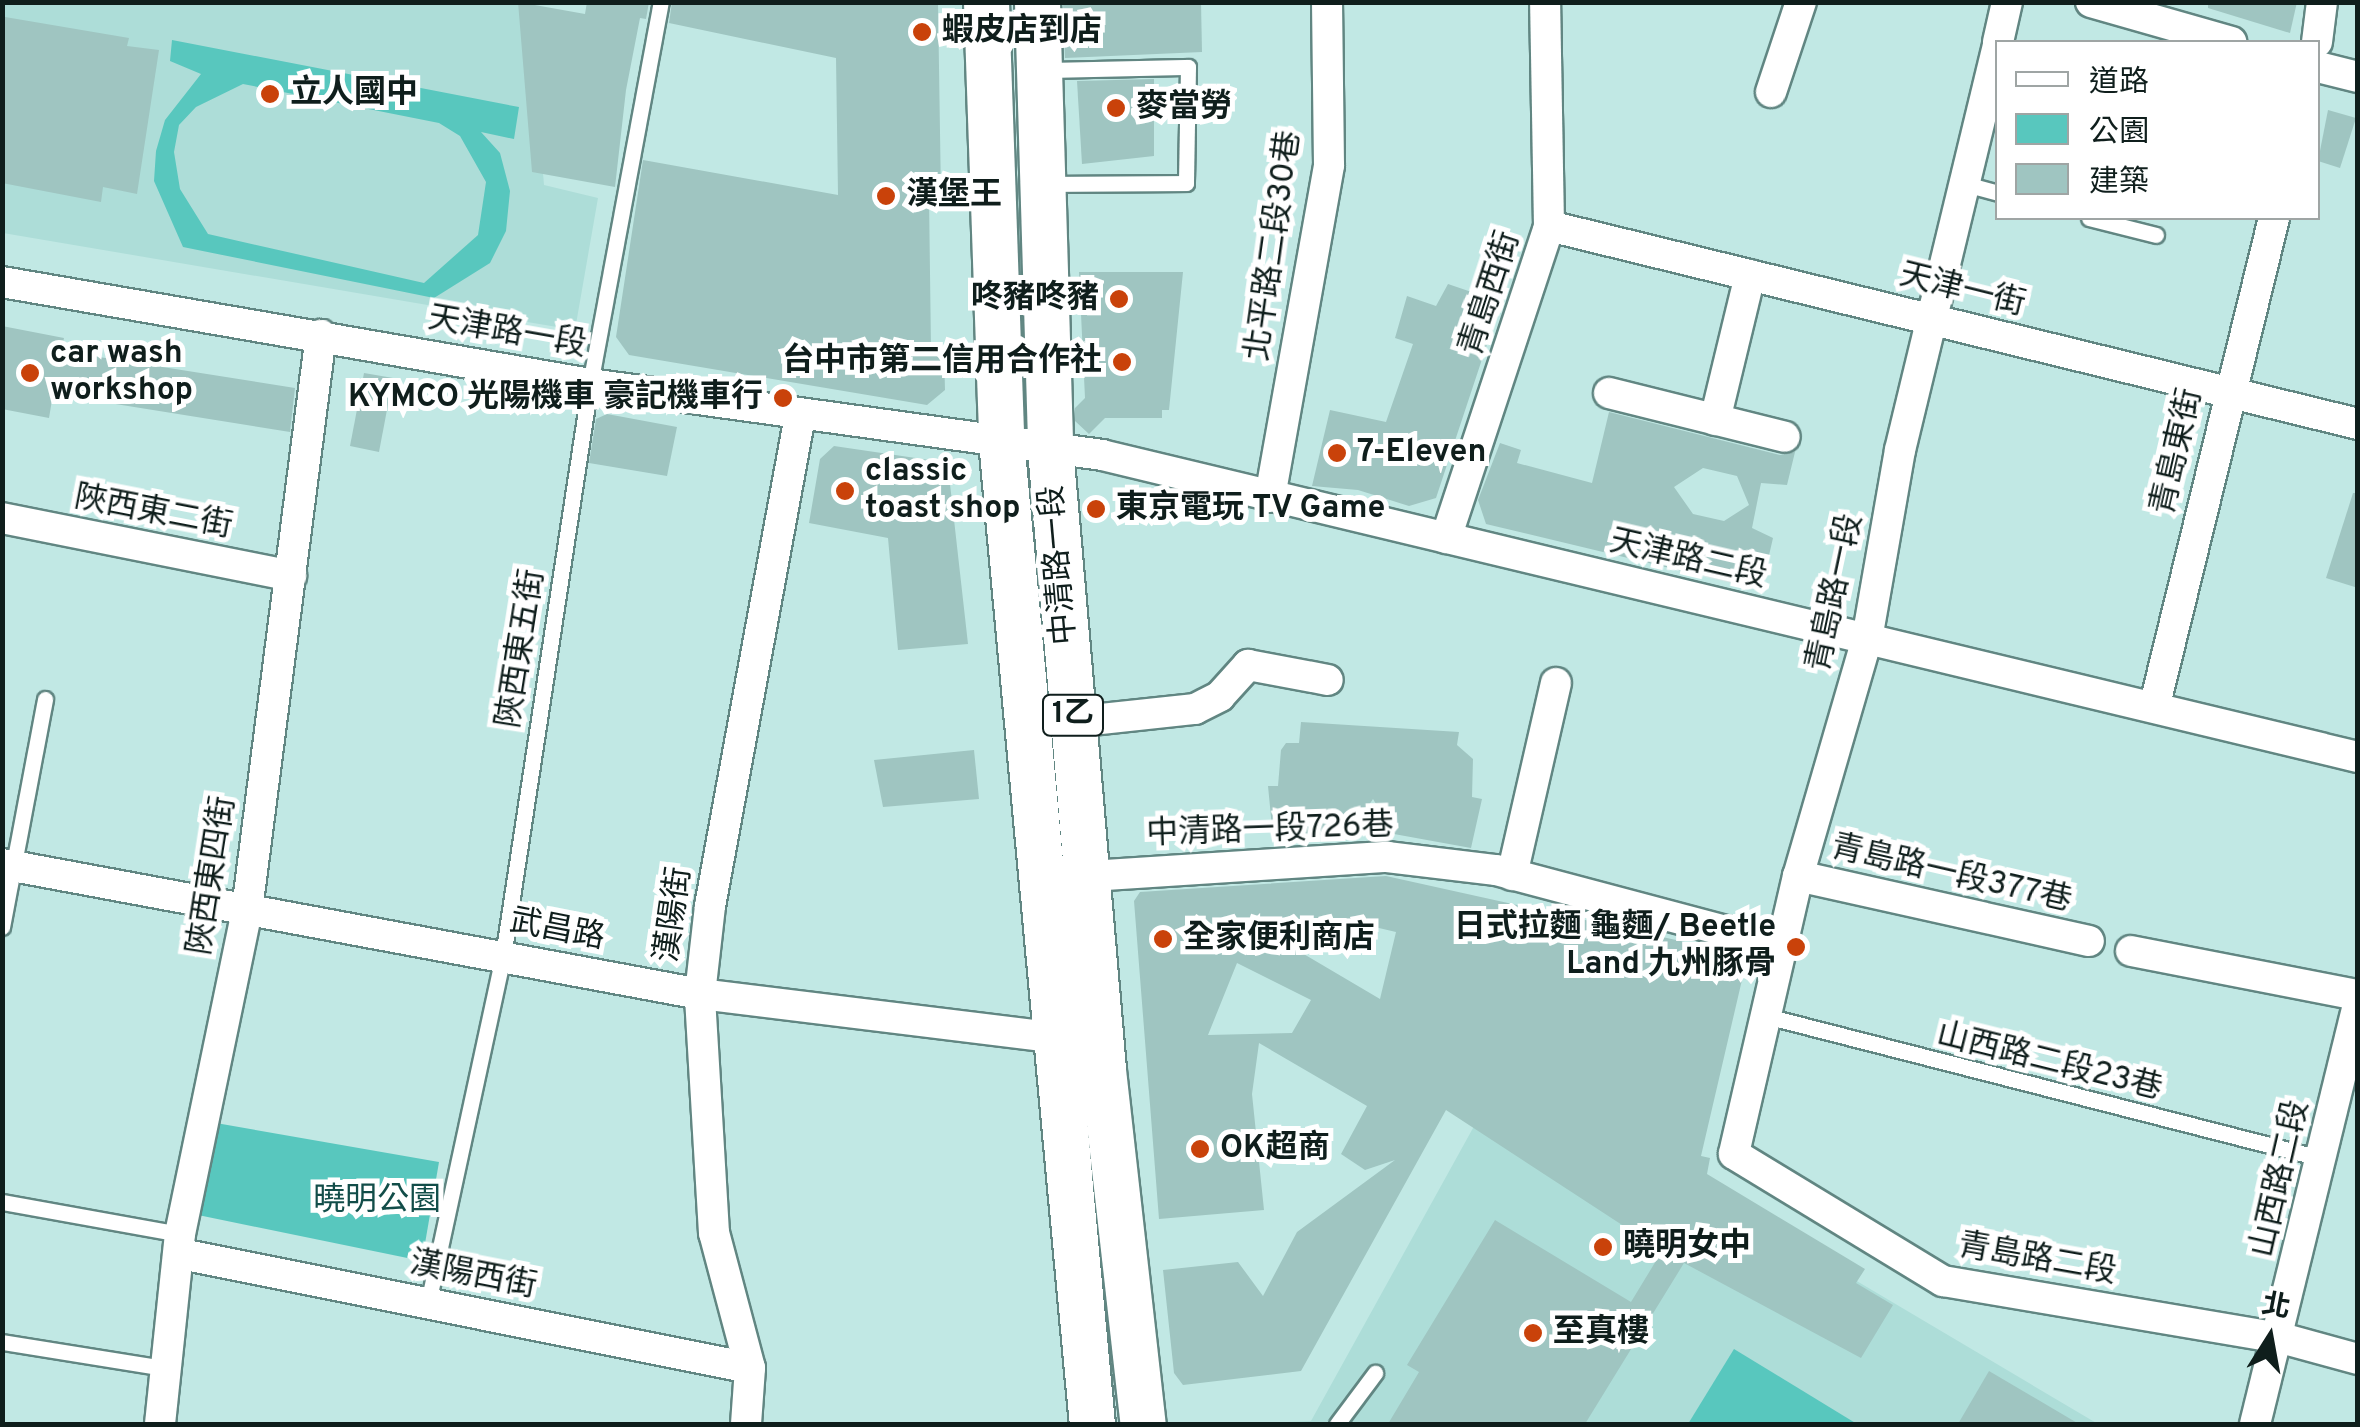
<!DOCTYPE html>
<html>
<head>
<meta charset="utf-8">
<style>
	body { margin:0 }
	#map { position:relative; width:2360px; height:1427px; overflow:hidden; background:#c1e8e4; font-family:Overpass,"Noto Sans TC",sans-serif }
	div>[style] { position:absolute }
	.built>* { inset:0; background:#adddd8 }
	.green>* { inset:0; background:#58c7be }
	.building>* { inset:0; background:#9fc5c1 }
	.roads { filter:drop-shadow(2px 0 #618682) drop-shadow(-2px 0 #618682) drop-shadow(0 2px #618682) drop-shadow(0 -2px #618682) }
	.service>* { height:15px; margin:-7.5px; padding:0 7.5px; transform-origin:7.5px; border-radius:7.5px; background:#fff }
	.minor>* { height:30px; margin:-15px; padding:0 15px; transform-origin:15px; border-radius:15px; background:#fff }
	.primary>* { height:45px; margin:-22.5px; padding:0 22.5px; transform-origin:22.5px; border-radius:22.5px; background:#fff }
	.dots>* { width:28px; height:28px; translate:-50% -50%; box-sizing:border-box; border:5px solid #fff; border-radius:50% }
	span { translate:-50% -50%; white-space:nowrap; text-align:center; line-height:1.15; -webkit-text-stroke:10px #fff; paint-order:stroke }
	.shield-label span { padding:2px 8px; background:#fff; border:2px solid; border-radius:8px; -webkit-text-stroke-width:0 }
	.shield-label { font-size:30px; color:#0f1e1c; font-weight:700 }
	.poi-label { font-size:32px; color:#0f1e1c; font-weight:700 }
	.left { translate:0 -50%; text-align:left }
	.right { translate:-100% -50%; text-align:right }
	.street-label { font-size:32px; color:#0f1e1c }
	.park-label { font-size:32px; color:#124d49 }
	.frame { position:absolute; inset:0; border:5px solid #0f1e1c; pointer-events:none }
	.legend { position:absolute; left:1995px; top:40px; width:325px; height:180px; box-sizing:border-box; background:#fff; border:2px solid #9fa5a4; margin:0; padding:12px 18px; list-style:none; font-size:30px; color:#0f1e1c }
	.legend li { display:flex; align-items:center; gap:20px; height:50px }
	.legend b { width:50px; border:2px solid #9fa5a4 }
	.north { position:absolute; left:2220px; top:1287px; width:100px; height:100px; -webkit-text-stroke:8px #fff; paint-order:stroke; rotate:11deg; font-size:28px; font-weight:700; line-height:40px; text-align:center; color:#0f1e1c }
	.north::after { content:''; display:block; margin:auto; width:35px; height:45px; background:#0f1e1c; clip-path:polygon(50% 0,100% 100%,50% 72%,0 100%) }
</style>
</head>
<body>
<div id="map">
	<div class="built">
		<i style="clip-path:polygon(2px 3px,529px 3px,544px 185px,598px 198px,575px 330px,3px 233px)"></i>
		<i style="clip-path:polygon(1504px 1072px,2098px 1424px,1237px 1424px,1311px 1421px)"></i>
	</div>
	<div class="green">
		<i style="clip-path:polygon(evenodd,172px 40px,519px 107px,514px 139px,481px 132px,500px 153px,510px 191px,506px 231px,490px 263px,434px 298px,183px 247px,154px 181px,156px 151px,165px 120px,201px 74px,170px 61px,172px 40px,243px 84px,439px 123px,460px 136px,486px 182px,478px 235px,424px 283px,208px 234px,180px 189px,174px 152px,179px 125px,196px 107px,243px 84px)"></i>
		<i style="clip-path:polygon(216px 1123px,439px 1162px,422px 1261px,198px 1215px)"></i>
		<i style="clip-path:polygon(1734px 1349px,1857px 1424px,1688px 1424px)"></i>
	</div>
	<div class="building">
		<i style="clip-path:polygon(518px 2px,585px 14px,587px 2px,649px 2px,646px 19px,640px 18px,626px 90px,615px 187px,532px 172px)"></i>
		<i style="clip-path:polygon(672px 2px,938px 2px,941px 197px,929px 196px,931px 349px,944px 352px,945px 390px,927px 405px,629px 355px,616px 337px,643px 160px,838px 195px,836px 58px,669px 23px)"></i>
		<i style="clip-path:polygon(1063px 2px,1201px 2px,1202px 52px,1065px 58px)"></i>
		<i style="clip-path:polygon(2208px 2px,2297px 2px,2290px 33px,2208px 8px)"></i>
		<i style="clip-path:polygon(5px 17px,129px 38px,127px 46px,159px 50px,137px 194px,103px 187px,101px 202px,2px 183px)"></i>
		<i style="clip-path:polygon(1154px 79px,1154px 156px,1082px 164px,1077px 81px)"></i>
		<i style="clip-path:polygon(2328px 110px,2356px 118px,2340px 168px,2318px 161px)"></i>
		<i style="clip-path:polygon(1079px 272px,1183px 272px,1169px 410px,1162px 410px,1162px 418px,1105px 418px,1089px 434px,1075px 421px,1075px 408px,1085px 398px)"></i>
		<i style="clip-path:polygon(1448px 284px,1501px 302px,1436px 498px,1409px 506px,1358px 490px,1312px 486px,1330px 410px,1386px 422px,1413px 344px,1395px 338px,1407px 296px,1436px 306px)"></i>
		<i style="clip-path:polygon(2px 326px,64px 338px,61px 351px,295px 388px,290px 432px,53px 394px,49px 418px,2px 409px)"></i>
		<i style="clip-path:polygon(364px 373px,393px 378px,379px 452px,350px 446px)"></i>
		<i style="clip-path:polygon(evenodd,1609px 412px,1780px 455px,1795px 452px,1787px 485px,1761px 483px,1752px 528px,1773px 538px,1761px 590px,1486px 524px,1478px 500px,1500px 443px,1521px 450px,1517px 463px,1592px 483px,1609px 412px,1703px 468px,1737px 476px,1749px 505px,1724px 521px,1693px 514px,1674px 487px,1703px 468px)"></i>
		<i style="clip-path:polygon(607px 414px,677px 427px,667px 476px,589px 463px,596px 419px)"></i>
		<i style="clip-path:polygon(834px 446px,936px 461px,950px 484px,968px 644px,898px 650px,888px 538px,809px 523px,820px 459px)"></i>
		<i style="clip-path:polygon(2353px 493px,2358px 493px,2358px 588px,2326px 578px)"></i>
		<i style="clip-path:polygon(1301px 722px,1459px 732px,1457px 745px,1473px 759px,1472px 797px,1482px 799px,1471px 848px,1394px 834px,1373px 799px,1350px 833px,1273px 838px,1268px 786px,1278px 786px,1281px 750px,1286px 743px,1299px 743px)"></i>
		<i style="clip-path:polygon(974px 750px,979px 799px,883px 807px,874px 760px)"></i>
		<i style="clip-path:polygon(evenodd,1386px 876px,1735px 953px,1745px 967px,1701px 1156px,1710px 1158px,1707px 1174px,1865px 1269px,1856px 1283px,1893px 1305px,1861px 1358px,1684px 1263px,1585px 1424px,1388px 1424px,1419px 1372px,1407px 1365px,1495px 1220px,1631px 1302px,1662px 1251px,1446px 1110px,1301px 1371px,1183px 1385px,1174px 1373px,1163px 1270px,1238px 1262px,1263px 1296px,1297px 1232px,1395px 1160px,1365px 1170px,1341px 1154px,1367px 1106px,1259px 1043px,1252px 1094px,1264px 1210px,1159px 1219px,1134px 901px,1140px 892px,1386px 876px,1349px 921px,1396px 932px,1380px 999px,1302px 953px,1321px 922px,1349px 921px,1386px 876px,1237px 963px,1311px 1000px,1292px 1033px,1208px 1035px,1237px 963px)"></i>
		<i style="clip-path:polygon(1989px 1371px,2079px 1424px,1958px 1424px)"></i>
	</div>
	<div class="roads">
		<div class="service">
			<i style="left:1044px;top:70px;width:144px;rotate:-1.2deg"></i>
			<i style="left:1188px;top:67px;width:116px;rotate:91deg"></i>
			<i style="left:1186px;top:183px;width:138px;rotate:179.6deg"></i>
			<i style="left:1965px;top:184px;width:34px;rotate:15deg"></i>
			<i style="left:2089px;top:218px;width:69px;rotate:14.2deg"></i>
			<i style="left:2px;top:927px;width:232px;rotate:-79.3deg"></i>
			<i style="left:1766px;top:1016px;width:572px;rotate:14.38deg"></i>
			<i style="left:2px;top:1202px;width:181px;rotate:10.2deg"></i>
			<i style="left:428px;top:1303px;width:355px;rotate:-77.8deg"></i>
			<i style="left:503px;top:956px;width:579px;rotate:-81.35deg"></i>
			<i style="left:590px;top:384px;width:389px;rotate:-79.5deg"></i>
			<i style="left:2px;top:1342px;width:170px;rotate:9.1deg"></i>
			<i style="left:1337px;top:1424px;width:64px;rotate:-53.3deg"></i>
		</div>
		<div class="minor">
			<i style="left:2091px;top:2px;width:146px;rotate:15.9deg"></i>
			<i style="left:1998px;top:42px;width:41px;rotate:-77.3deg"></i>
			<i style="left:2317px;top:42px;width:40px;rotate:-82.9deg"></i>
			<i style="left:1998px;top:45px;width:417px;rotate:103.6deg"></i>
			<i style="left:1900px;top:450px;width:192px;rotate:99.9deg"></i>
			<i style="left:1867px;top:639px;width:247px;rotate:106.2deg"></i>
			<i style="left:1798px;top:876px;width:285px;rotate:103deg"></i>
			<i style="left:1734px;top:1154px;width:245px;rotate:31.3deg"></i>
			<i style="left:1943px;top:1281px;width:343px;rotate:9.6deg"></i>
			<i style="left:2281px;top:1338px;width:80px;rotate:15.3deg"></i>
			<i style="left:2318px;top:67px;width:41px;rotate:14deg"></i>
			<i style="left:1771px;top:92px;width:95px;rotate:-71.6deg"></i>
			<i style="left:1549px;top:226px;width:833px;rotate:13.75deg"></i>
			<i style="left:2px;top:282px;width:597px;rotate:9.84deg"></i>
			<i style="left:590px;top:384px;width:517px;rotate:7.89deg"></i>
			<i style="left:1102px;top:455px;width:1292px;rotate:13.52deg"></i>
			<i style="left:1609px;top:393px;width:181px;rotate:14deg"></i>
			<i style="left:1715px;top:420px;width:149px;rotate:-76.4deg"></i>
			<i style="left:1270px;top:497px;width:337px;rotate:-79.9deg"></i>
			<i style="left:1329px;top:165px;width:163px;rotate:-90.7deg"></i>
			<i style="left:2px;top:518px;width:295px;rotate:11.3deg"></i>
			<i style="left:1446px;top:538px;width:329px;rotate:-71.7deg"></i>
			<i style="left:1549px;top:226px;width:224px;rotate:-91deg"></i>
			<i style="left:2155px;top:704px;width:500px;rotate:-76.24deg"></i>
			<i style="left:1073px;top:722px;width:123px;rotate:-6.1deg"></i>
			<i style="left:1195px;top:709px;width:28px;rotate:-27deg"></i>
			<i style="left:1220px;top:696px;width:42px;rotate:-47.9deg"></i>
			<i style="left:1248px;top:665px;width:81px;rotate:10.6deg"></i>
			<i style="left:2px;top:864px;width:710px;rotate:10.55deg"></i>
			<i style="left:700px;top:994px;width:378px;rotate:7deg"></i>
			<i style="left:1512px;top:875px;width:197px;rotate:-77.1deg"></i>
			<i style="left:1090px;top:876px;width:298px;rotate:-3.7deg"></i>
			<i style="left:1387px;top:857px;width:110px;rotate:6.8deg"></i>
			<i style="left:1496px;top:870px;width:296px;rotate:14.9deg"></i>
			<i style="left:1798px;top:876px;width:298px;rotate:12.6deg"></i>
			<i style="left:2131px;top:951px;width:231px;rotate:11deg"></i>
			<i style="left:181px;top:1254px;width:580px;rotate:11.33deg"></i>
			<i style="left:160px;top:1424px;width:191px;rotate:-84deg"></i>
			<i style="left:180px;top:1234px;width:331px;rotate:-78.3deg"></i>
			<i style="left:247px;top:910px;width:580px;rotate:-82.67deg"></i>
			<i style="left:746px;top:1424px;width:56px;rotate:-85.9deg"></i>
			<i style="left:750px;top:1368px;width:140px;rotate:-104.9deg"></i>
			<i style="left:714px;top:1233px;width:239px;rotate:-93.4deg"></i>
			<i style="left:700px;top:994px;width:89px;rotate:-83.5deg"></i>
			<i style="left:710px;top:906px;width:497px;rotate:-79.6deg"></i>
			<i style="left:2255px;top:1424px;width:431px;rotate:-76.2deg"></i>
		</div>
		<div class="primary">
			<i style="left:986px;top:2px;width:438px;rotate:88deg"></i>
			<i style="left:1001px;top:440px;width:988px;rotate:84.72deg"></i>
			<i style="left:1037px;top:2px;width:447px;rotate:88.3deg"></i>
			<i style="left:1050px;top:449px;width:623px;rotate:85.12deg"></i>
			<i style="left:1103px;top:1070px;width:356px;rotate:83.6deg"></i>
		</div>
	</div>
	<div class="dots">
		<i style="left:922px;top:32px;background:#c9420a"></i>
		<i style="left:270px;top:94px;background:#c9420a"></i>
		<i style="left:1116px;top:108px;background:#c9420a"></i>
		<i style="left:886px;top:196px;background:#c9420a"></i>
		<i style="left:1119px;top:299px;background:#c9420a"></i>
		<i style="left:1122px;top:362px;background:#c9420a"></i>
		<i style="left:30px;top:373px;background:#c9420a"></i>
		<i style="left:783px;top:398px;background:#c9420a"></i>
		<i style="left:1337px;top:453px;background:#c9420a"></i>
		<i style="left:845px;top:491px;background:#c9420a"></i>
		<i style="left:1096px;top:509px;background:#c9420a"></i>
		<i style="left:1163px;top:939px;background:#c9420a"></i>
		<i style="left:1796px;top:947px;background:#c9420a"></i>
		<i style="left:1200px;top:1149px;background:#c9420a"></i>
		<i style="left:1603px;top:1247px;background:#c9420a"></i>
		<i style="left:1533px;top:1333px;background:#c9420a"></i>
	</div>
	<div class="shield-label">
		<span style="left:1073px;top:715px">1乙</span>
	</div>
	<div class="poi-label">
		<span class="left" style="left:942px;top:32px">蝦皮店到店</span>
		<span class="left" style="left:290px;top:94px">立人國中</span>
		<span class="left" style="left:1136px;top:108px">麥當勞</span>
		<span class="left" style="left:906px;top:196px">漢堡王</span>
		<span class="right" style="left:1099px;top:299px">咚豬咚豬</span>
		<span class="left" style="left:50px;top:373px">car wash<br>workshop</span>
		<span class="right" style="left:1102px;top:362px">台中市第二信用合作社</span>
		<span class="right" style="left:763px;top:398px">KYMCO 光陽機車 豪記機車行</span>
		<span class="left" style="left:1357px;top:453px">7-Eleven</span>
		<span class="left" style="left:865px;top:491px">classic<br>toast shop</span>
		<span class="left" style="left:1116px;top:509px">東京電玩 TV Game</span>
		<span class="right" style="left:1776px;top:947px">日式拉麵 龜麵/ Beetle<br>Land 九州豚骨</span>
		<span class="left" style="left:1183px;top:939px">全家便利商店</span>
		<span class="left" style="left:1220px;top:1149px">OK超商</span>
		<span class="left" style="left:1623px;top:1247px">曉明女中</span>
		<span class="left" style="left:1553px;top:1333px">至真樓</span>
	</div>
	<div class="street-label">
		<span style="left:1275px;top:246px;rotate:-82deg">北平路二段30巷</span>
		<span style="left:1962px;top:291px;rotate:14deg">天津一街</span>
		<span style="left:1491px;top:294px;rotate:-72deg">青島西街</span>
		<span style="left:507px;top:333px;rotate:10deg">天津路一段</span>
		<span style="left:2178px;top:452px;rotate:-77deg">青島東街</span>
		<span style="left:153px;top:513px;rotate:11deg">陜西東二街</span>
		<span style="left:1688px;top:560px;rotate:13deg">天津路二段</span>
		<span style="left:1060px;top:565px;rotate:-95deg">中清路一段</span>
		<span style="left:1836px;top:593px;rotate:-78deg">青島路一段</span>
		<span style="left:522px;top:649px;rotate:-81deg">陝西東五街</span>
		<span style="left:1270px;top:831px;rotate:-2deg">中清路一段726巷</span>
		<span style="left:1951px;top:875px;rotate:13deg">青島路一段377巷</span>
		<span style="left:213px;top:876px;rotate:-81deg">陜西東四街</span>
		<span style="left:675px;top:915px;rotate:-82deg">漢陽街</span>
		<span style="left:557px;top:931px;rotate:11deg">武昌路</span>
		<span style="left:2049px;top:1063px;rotate:14deg">山西路二段23巷</span>
		<span style="left:2281px;top:1179px;rotate:-77deg">山西路二段</span>
		<span style="left:2037px;top:1260px;rotate:10deg">青島路二段</span>
		<span style="left:473px;top:1276px;rotate:11deg">漢陽西街</span>
	</div>
	<div class="park-label">
		<span style="left:377px;top:1201px">曉明公園</span>
	</div>
	<div class="frame"></div>
	<ul class="legend">
	<li><b style="height:12px;background:#fff"></b>道路</li>
	<li><b style="height:28px;background:#58c7be"></b>公園</li>
	<li><b style="height:28px;background:#9fc5c1"></b>建築</li>
	</ul>
	<div class="north">北</div>
</div>
</body>
</html>
